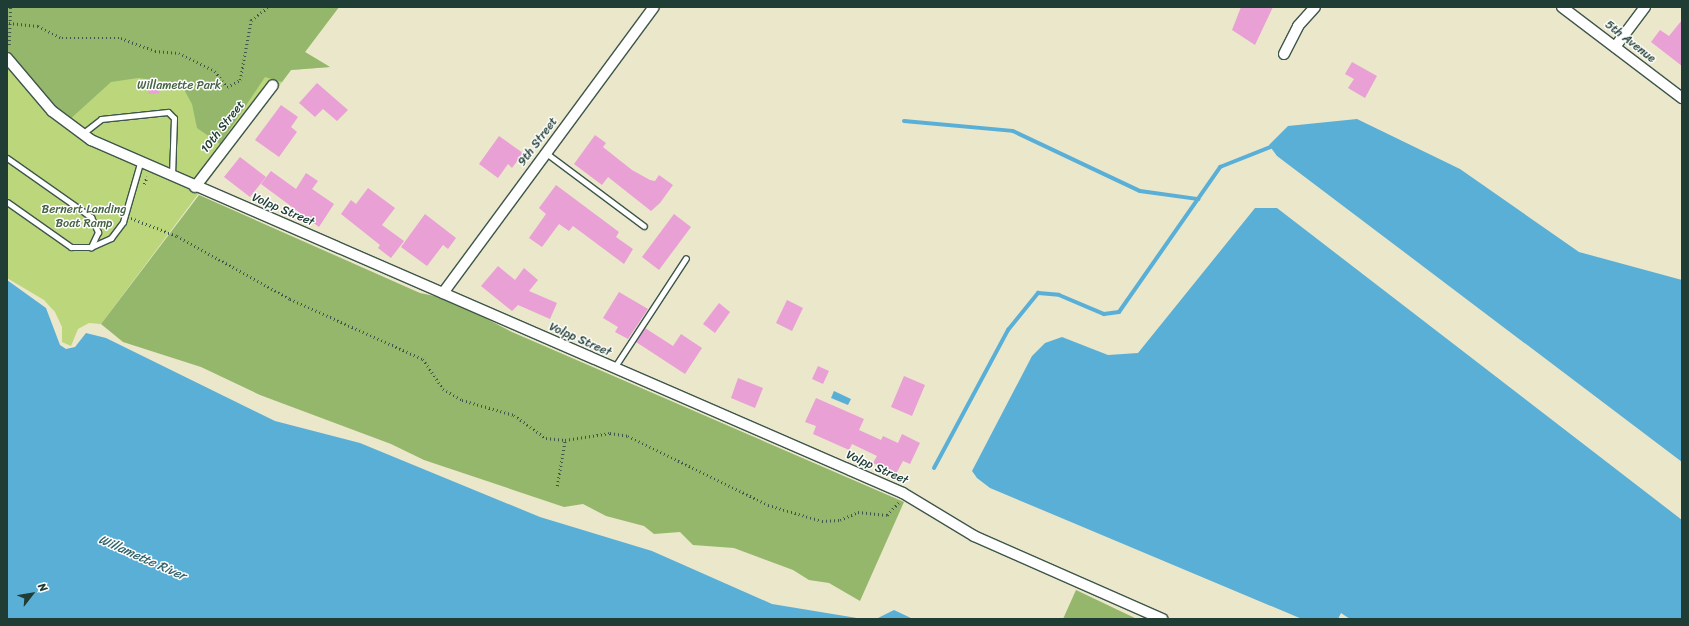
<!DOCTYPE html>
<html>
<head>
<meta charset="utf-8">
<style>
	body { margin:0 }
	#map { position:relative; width:1689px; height:626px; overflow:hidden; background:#ebe7cb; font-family:Sriracha,sans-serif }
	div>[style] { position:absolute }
	.green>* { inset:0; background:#bbd67b }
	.forest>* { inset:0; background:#94b76b }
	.water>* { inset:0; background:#5aafd7 }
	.stream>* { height:4px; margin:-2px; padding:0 2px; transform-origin:2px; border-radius:2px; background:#5aafd7 }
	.building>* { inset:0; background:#e8a0d5 }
	.path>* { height:2.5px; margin-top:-1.25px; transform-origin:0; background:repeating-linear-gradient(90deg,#3e564b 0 1px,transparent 0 4px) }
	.roads { filter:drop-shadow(1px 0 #3e564b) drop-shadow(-1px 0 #3e564b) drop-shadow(0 1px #3e564b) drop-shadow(0 -1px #3e564b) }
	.service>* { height:5px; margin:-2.5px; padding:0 2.5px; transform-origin:2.5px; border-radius:2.5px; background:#fff }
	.minor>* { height:10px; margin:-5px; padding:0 5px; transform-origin:5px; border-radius:5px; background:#fff }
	span { translate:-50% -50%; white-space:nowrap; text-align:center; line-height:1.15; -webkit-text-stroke:3px #fff; paint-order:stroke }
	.street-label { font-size:12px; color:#1f3d34 }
	.park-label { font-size:12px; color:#466346 }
	.water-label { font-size:13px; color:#34656d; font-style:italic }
	.frame { position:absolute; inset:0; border:8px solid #1f3d34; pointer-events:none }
	.north { position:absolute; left:12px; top:574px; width:40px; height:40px; -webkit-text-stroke:3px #fff; paint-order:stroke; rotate:59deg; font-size:11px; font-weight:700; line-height:16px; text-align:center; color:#1f3d34 }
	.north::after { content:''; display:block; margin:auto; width:14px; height:18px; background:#1f3d34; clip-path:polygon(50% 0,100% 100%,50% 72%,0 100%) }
</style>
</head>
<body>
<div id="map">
	<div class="green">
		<i style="clip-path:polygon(7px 7px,339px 7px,305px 52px,330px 67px,291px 70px,101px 324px,89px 323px,78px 329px,71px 346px,62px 342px,62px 327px,55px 312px,44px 300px,7px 278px)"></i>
	</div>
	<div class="forest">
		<i style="clip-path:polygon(7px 7px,339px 7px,305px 52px,330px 67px,291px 70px,282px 82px,265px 77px,220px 144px,197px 128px,192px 104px,181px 84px,138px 78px,111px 82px,68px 121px,7px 52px)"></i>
		<i style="clip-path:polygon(199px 195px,420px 293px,449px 299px,512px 332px,904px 502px,860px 601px,829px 583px,809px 580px,793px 570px,734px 548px,693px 545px,680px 532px,654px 534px,644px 526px,606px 516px,583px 504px,564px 507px,424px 460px,391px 444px,260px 395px,201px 367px,123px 342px,101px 324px)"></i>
		<i style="clip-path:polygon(1076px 590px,1137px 619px,1063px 619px)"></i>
	</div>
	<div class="water">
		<i style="clip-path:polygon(1357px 119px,1460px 169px,1579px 252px,1682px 280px,1682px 462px,1277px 156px,1269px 145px,1288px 126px)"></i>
		<i style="clip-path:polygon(1255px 208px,1277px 208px,1682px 520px,1682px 619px,1350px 619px,1341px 613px,1338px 619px,1302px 619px,990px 488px,977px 478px,972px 471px,1032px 356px,1045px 343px,1062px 337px,1108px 355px,1138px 353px)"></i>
		<i style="clip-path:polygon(7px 280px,46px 308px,60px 345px,66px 349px,75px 347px,86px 333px,106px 338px,275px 421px,360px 443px,540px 517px,652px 551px,772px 604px,863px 619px,7px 619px)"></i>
		<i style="clip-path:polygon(834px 391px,851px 399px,848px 405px,831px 398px)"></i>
		<i style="clip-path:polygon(894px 610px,913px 619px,876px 619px)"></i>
	</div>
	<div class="stream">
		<i style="left:904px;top:121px;width:109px;rotate:5.2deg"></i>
		<i style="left:1013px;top:131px;width:140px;rotate:25.3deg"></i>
		<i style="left:1140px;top:191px;width:59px;rotate:7.9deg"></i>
		<i style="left:934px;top:468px;width:157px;rotate:-61.8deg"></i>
		<i style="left:1008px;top:330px;width:48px;rotate:-51deg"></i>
		<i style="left:1038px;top:293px;width:21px;rotate:5deg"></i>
		<i style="left:1059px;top:295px;width:49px;rotate:22.9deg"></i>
		<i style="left:1104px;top:314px;width:15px;rotate:-8deg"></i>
		<i style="left:1119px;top:312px;width:177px;rotate:-55.1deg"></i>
		<i style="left:1220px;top:167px;width:57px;rotate:-21.6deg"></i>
	</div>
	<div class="building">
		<i style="clip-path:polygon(1241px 7px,1273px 7px,1255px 45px,1232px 30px)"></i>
		<i style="clip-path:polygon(1682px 20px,1682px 66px,1651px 42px,1660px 30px,1669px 36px)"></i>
		<i style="clip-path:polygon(1352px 62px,1377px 76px,1365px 98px,1348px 88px,1354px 79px,1345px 74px)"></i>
		<i style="clip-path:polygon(158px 82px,159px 93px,149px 94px,147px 83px)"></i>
		<i style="clip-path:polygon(317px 83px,348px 110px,337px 121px,323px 109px,315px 117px,299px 103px)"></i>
		<i style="clip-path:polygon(281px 105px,298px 117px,291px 127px,297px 132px,279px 157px,255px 140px)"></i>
		<i style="clip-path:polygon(595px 135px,606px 143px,603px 147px,632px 170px,650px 180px,655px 181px,659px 175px,673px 185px,660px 203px,651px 211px,608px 177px,602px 185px,574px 164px)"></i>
		<i style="clip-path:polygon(499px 136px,523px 153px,512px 168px,508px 164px,498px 178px,479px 164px)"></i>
		<i style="clip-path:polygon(240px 157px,266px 177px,250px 197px,224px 177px)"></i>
		<i style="clip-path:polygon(271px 171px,296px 189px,306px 173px,318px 181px,312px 189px,334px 204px,319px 227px,261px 184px)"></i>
		<i style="clip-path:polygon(556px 185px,619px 232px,616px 237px,633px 249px,624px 264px,573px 226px,569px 231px,559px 224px,542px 247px,529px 238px,546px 214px,539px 208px)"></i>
		<i style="clip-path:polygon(368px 188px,395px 208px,382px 225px,404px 241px,391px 258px,378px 248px,380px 245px,341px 214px,351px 200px,356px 204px)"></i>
		<i style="clip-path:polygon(425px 214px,456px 238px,448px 249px,443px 245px,427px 266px,401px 247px)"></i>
		<i style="clip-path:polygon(674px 214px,691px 227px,659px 270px,642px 257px)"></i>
		<i style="clip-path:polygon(498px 266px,515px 280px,524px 268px,538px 280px,529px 291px,557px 303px,550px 319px,518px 305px,512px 311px,481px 286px)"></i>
		<i style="clip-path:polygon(619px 292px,648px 309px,628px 339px,615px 332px,618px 327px,603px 318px)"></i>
		<i style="clip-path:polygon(787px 300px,803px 308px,792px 331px,776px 323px)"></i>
		<i style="clip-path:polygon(719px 303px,730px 312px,715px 333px,703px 324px)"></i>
		<i style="clip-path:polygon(645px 328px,673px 346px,681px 334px,702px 348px,685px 374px,636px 342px)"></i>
		<i style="clip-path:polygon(818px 366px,829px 371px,823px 384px,812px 379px)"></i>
		<i style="clip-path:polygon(904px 376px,925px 385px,912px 416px,891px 407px)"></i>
		<i style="clip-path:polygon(738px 378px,763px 388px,755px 408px,731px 398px)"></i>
		<i style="clip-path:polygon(816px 398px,864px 419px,859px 430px,881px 440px,883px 436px,898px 443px,902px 434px,920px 443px,910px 464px,903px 461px,896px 474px,873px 463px,877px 456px,852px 444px,849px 450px,813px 434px,816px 426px,805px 422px)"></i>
	</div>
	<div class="path">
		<i style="left:9px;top:23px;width:29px;rotate:6deg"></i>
		<i style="left:38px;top:26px;width:27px;rotate:27deg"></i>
		<i style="left:62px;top:38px;width:59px"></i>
		<i style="left:121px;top:38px;width:36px;rotate:21deg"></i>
		<i style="left:155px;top:51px;width:24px;rotate:5deg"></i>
		<i style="left:179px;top:53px;width:40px;rotate:26.6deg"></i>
		<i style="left:215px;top:71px;width:20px;rotate:53deg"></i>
		<i style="left:227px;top:87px;width:15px;rotate:-28deg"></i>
		<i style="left:240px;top:80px;width:61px;rotate:-79.6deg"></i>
		<i style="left:251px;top:20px;width:21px;rotate:-37deg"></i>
		<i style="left:9px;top:45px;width:38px;rotate:-88deg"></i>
		<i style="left:144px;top:184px;width:8px;rotate:-67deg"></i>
		<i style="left:131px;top:218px;width:49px;rotate:21.4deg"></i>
		<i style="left:177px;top:236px;width:129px;rotate:29.1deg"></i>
		<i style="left:290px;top:299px;width:146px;rotate:24.3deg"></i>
		<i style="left:423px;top:359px;width:36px;rotate:56deg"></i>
		<i style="left:443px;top:389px;width:22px;rotate:30deg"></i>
		<i style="left:462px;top:400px;width:54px;rotate:16.1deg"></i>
		<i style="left:514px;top:415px;width:39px;rotate:36deg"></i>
		<i style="left:546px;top:438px;width:19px;rotate:6deg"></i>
		<i style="left:565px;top:440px;width:46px;rotate:-8.8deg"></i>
		<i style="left:610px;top:433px;width:18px;rotate:9deg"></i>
		<i style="left:628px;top:436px;width:156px;rotate:26.2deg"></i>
		<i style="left:768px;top:505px;width:56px;rotate:16.5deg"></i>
		<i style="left:822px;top:521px;width:18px;rotate:-3deg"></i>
		<i style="left:840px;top:520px;width:20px;rotate:-24deg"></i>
		<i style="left:858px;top:512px;width:29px;rotate:6deg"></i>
		<i style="left:887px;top:515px;width:18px;rotate:-47deg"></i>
		<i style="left:557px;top:486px;width:47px;rotate:-80.1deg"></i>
	</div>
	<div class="roads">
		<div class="service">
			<i style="left:82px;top:134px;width:24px;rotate:-38deg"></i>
			<i style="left:101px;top:119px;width:67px;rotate:-6deg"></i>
			<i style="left:168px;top:112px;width:8px;rotate:45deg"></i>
			<i style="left:174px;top:118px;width:58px;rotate:92deg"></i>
			<i style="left:546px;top:153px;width:122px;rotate:36.7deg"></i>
			<i style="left:7px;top:158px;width:103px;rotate:35.1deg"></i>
			<i style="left:91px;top:217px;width:17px;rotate:65deg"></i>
			<i style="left:98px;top:232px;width:17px;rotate:115deg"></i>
			<i style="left:91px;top:247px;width:20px;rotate:180deg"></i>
			<i style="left:71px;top:247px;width:78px;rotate:-144.9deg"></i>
			<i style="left:91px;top:247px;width:22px;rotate:-24deg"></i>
			<i style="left:111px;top:238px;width:20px;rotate:-53deg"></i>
			<i style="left:123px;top:222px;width:61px;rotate:-73.9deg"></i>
			<i style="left:614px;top:368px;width:131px;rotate:-56.8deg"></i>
		</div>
		<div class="minor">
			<i style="left:1562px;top:7px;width:151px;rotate:37.2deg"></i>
			<i style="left:1615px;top:47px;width:50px;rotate:-53.1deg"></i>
			<i style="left:1284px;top:54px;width:31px;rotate:-63deg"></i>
			<i style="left:1298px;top:26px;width:25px;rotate:-48deg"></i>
			<i style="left:7px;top:58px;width:70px;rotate:49.7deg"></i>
			<i style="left:52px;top:111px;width:49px;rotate:36.6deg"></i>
			<i style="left:91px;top:140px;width:885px;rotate:23.5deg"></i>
			<i style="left:903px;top:493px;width:83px;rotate:31.2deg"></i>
			<i style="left:974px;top:536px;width:206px;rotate:23.8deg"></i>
			<i style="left:195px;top:187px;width:128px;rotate:-52.6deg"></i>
			<i style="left:443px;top:293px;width:355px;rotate:-53.6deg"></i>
		</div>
	</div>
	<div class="street-label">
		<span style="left:1630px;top:42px;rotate:38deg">5th Avenue</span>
		<span style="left:223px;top:127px;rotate:-52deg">10th Street</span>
		<span style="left:538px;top:142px;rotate:-53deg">9th Street</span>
		<span style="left:283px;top:210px;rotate:23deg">Volpp Street</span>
		<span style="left:580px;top:340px;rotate:24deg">Volpp Street</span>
		<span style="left:877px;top:468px;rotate:24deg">Volpp Street</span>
	</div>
	<div class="park-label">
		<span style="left:179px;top:86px">Willamette Park</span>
		<span style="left:84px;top:217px">Bernert Landing<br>Boat Ramp</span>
	</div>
	<div class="water-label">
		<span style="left:142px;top:558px;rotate:24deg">Willamette River</span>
	</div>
	<div class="frame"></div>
	<div class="north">N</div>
</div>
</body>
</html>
